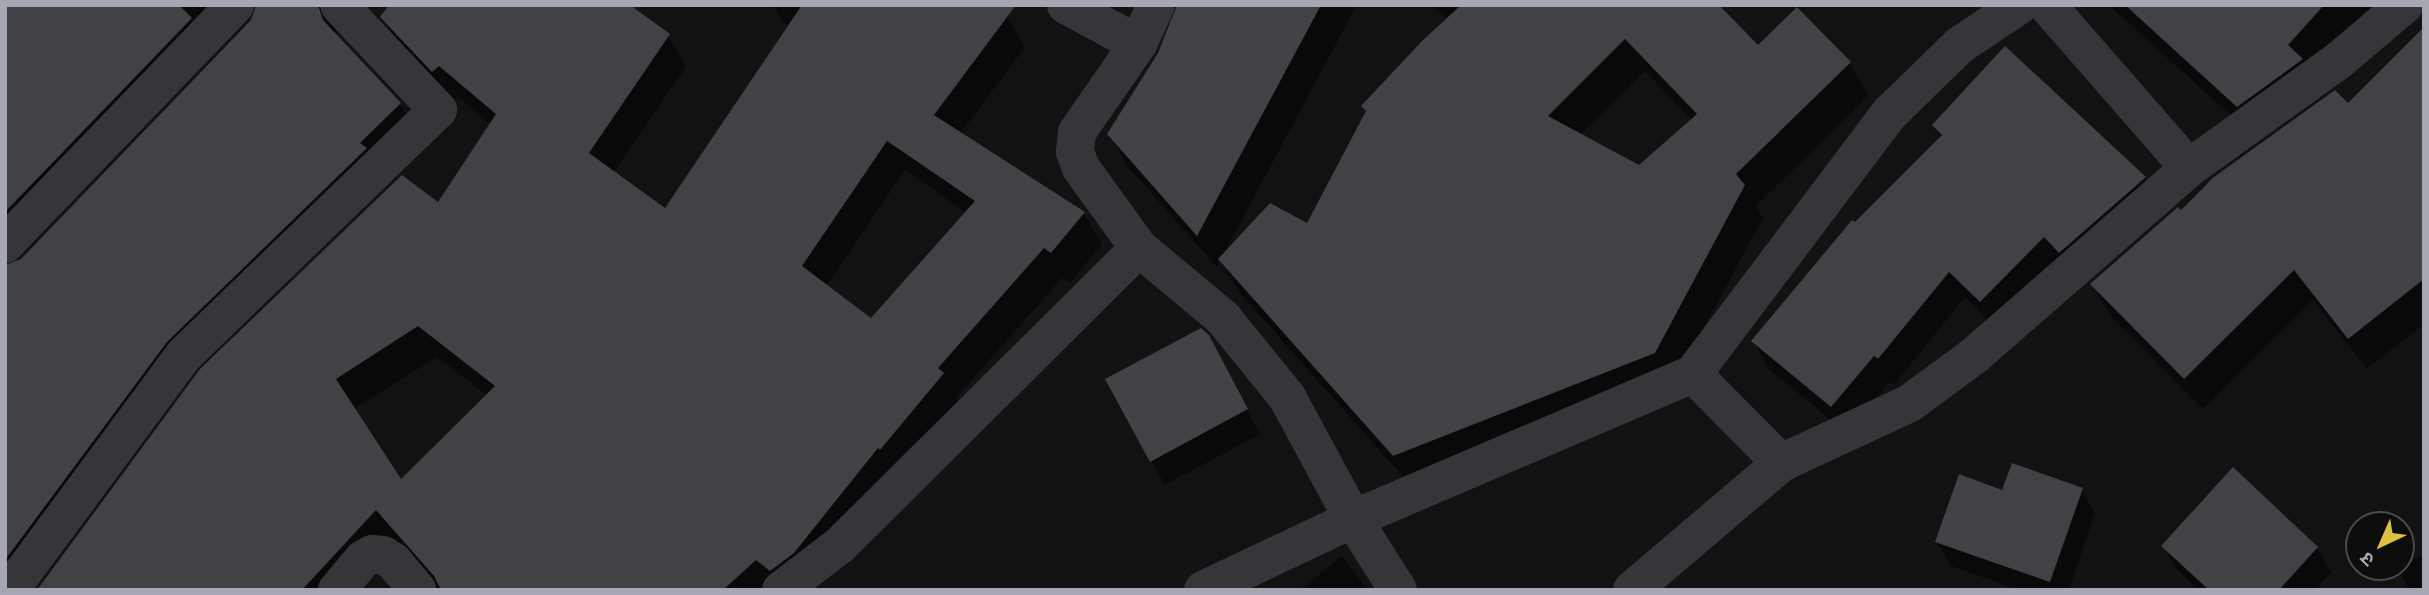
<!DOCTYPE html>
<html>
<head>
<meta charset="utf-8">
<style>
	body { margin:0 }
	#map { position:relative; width:2429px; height:595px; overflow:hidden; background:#121213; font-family:"IBM Plex Sans","Noto Sans Devanagari",sans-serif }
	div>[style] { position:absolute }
	.shadow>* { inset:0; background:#0007 }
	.building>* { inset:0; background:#414246 }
	.minor>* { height:38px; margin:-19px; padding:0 19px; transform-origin:19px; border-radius:19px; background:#35353a }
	span { translate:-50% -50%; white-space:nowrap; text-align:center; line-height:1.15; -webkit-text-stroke:5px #0d0d0e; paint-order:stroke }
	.frame { position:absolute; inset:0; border:7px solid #a5a7b2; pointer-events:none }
	.north { position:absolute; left:2345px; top:511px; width:70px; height:70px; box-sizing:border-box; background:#0d0d0e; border:2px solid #4a4b50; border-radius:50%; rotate:224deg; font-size:19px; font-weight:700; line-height:28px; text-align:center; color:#a5a7b2 }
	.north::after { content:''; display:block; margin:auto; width:24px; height:32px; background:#ddc140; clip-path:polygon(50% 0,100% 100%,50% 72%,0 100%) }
</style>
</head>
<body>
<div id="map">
	<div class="shadow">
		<i style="clip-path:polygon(5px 5px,322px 5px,336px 30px,335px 35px,400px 104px,418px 135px,184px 373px,5px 590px,5px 267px,22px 261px,256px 15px,248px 14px,5px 262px)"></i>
		<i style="clip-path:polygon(evenodd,773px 5px,993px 5px,1007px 16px,1025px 47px,960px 134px,1084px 213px,1102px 244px,1070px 283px,1062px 278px,956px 398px,960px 405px,803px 590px,439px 590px,395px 539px,349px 590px,40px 590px,438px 204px,491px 125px,457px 96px,451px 102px,400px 48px,382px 17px,668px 36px,686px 67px,613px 173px,665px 211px,790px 26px,783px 22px,773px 5px,905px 170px,967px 213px,871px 321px,826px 287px,905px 170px,773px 5px,437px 357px,488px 396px,401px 481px,354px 409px,437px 357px)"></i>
		<i style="clip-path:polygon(evenodd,1145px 5px,1357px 5px,1223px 255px,1308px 225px,1367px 113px,1363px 106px,1445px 18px,1432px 5px,1716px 5px,1758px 48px,1797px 9px,1850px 64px,1868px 96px,1756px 206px,1763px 218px,1673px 385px,1413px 488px,1239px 292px,1220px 260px,1217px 267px,1128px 167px,1109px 134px,1159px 54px,1177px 16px,1163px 19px,1145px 5px,1645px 71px,1693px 121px,1640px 167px,1580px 135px,1645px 71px)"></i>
		<i style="clip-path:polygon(2109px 5px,2373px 5px,2257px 139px)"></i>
		<i style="clip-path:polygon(2424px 60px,2424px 324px,2367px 369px,2313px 300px,2203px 409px,2110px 315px,2092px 284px,2181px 212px)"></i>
		<i style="clip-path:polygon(1934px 125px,2144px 178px,2160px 205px,1996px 328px,1965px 297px,1894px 385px,1890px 382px,1847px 433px,1769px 369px,1753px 341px,1855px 225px,1941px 138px)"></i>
		<i style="clip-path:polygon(1222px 362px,1260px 434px,1165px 485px,1151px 461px)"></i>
		<i style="clip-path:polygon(2233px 470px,2317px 548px,2331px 573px,2315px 590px,2198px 590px,2177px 570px,2163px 546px)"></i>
		<i style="clip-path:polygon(2081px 489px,2095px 513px,2069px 590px,2019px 590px,1951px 566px,1937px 542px,2003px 492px)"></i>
		<i style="clip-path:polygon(2424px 555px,2424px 590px,2409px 590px,2398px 567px)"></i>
		<i style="clip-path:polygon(1342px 556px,1368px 590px,1300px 590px)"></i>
	</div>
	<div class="building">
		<i style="clip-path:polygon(5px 5px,179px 5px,192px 18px,5px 212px)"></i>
		<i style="clip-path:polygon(256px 5px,318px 5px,323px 20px,401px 103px,360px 143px,367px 148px,167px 342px,5px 560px,5px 265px,21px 259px,251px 20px)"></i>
		<i style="clip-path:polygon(evenodd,389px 5px,630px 5px,670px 34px,589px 153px,665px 208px,802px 5px,1016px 5px,934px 115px,1085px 212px,1051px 253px,1044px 248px,938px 368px,944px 373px,880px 450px,878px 448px,794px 553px,770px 571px,756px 560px,723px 590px,441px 590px,434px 576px,376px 510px,302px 590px,37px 590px,200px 369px,402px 175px,438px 202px,496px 114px,439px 66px,432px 72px,380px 17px,389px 5px,887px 141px,975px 201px,871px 318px,802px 266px,887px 141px,389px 5px,418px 326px,495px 386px,401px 479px,336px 379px,418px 326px)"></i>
		<i style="clip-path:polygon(1177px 5px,1321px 5px,1197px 236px,1107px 134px,1158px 53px)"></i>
		<i style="clip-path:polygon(evenodd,1461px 5px,1719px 5px,1758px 45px,1797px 7px,1851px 62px,1736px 174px,1745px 185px,1655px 353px,1393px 456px,1218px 259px,1270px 203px,1307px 223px,1366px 111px,1361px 106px,1423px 40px,1461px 5px,1625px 39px,1697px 114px,1639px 165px,1548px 116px,1625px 39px)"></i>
		<i style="clip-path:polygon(2125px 5px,2324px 5px,2288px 45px,2303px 59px,2237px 107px)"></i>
		<i style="clip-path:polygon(2424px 27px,2424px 279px,2348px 339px,2294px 270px,2184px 379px,2090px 284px,2178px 207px,2181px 210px,2214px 177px,2335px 90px,2348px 103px)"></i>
		<i style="clip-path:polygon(2005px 46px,2146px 177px,2059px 253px,2044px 237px,1980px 302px,1949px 272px,1878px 359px,1874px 356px,1831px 407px,1751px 341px,1852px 220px,1855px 222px,1942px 135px,1932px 125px)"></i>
		<i style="clip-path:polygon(1201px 328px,1209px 335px,1248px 409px,1150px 462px,1105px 379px)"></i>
		<i style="clip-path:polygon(2012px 463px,2083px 488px,2050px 582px,1935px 542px,1959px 474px,2002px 490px)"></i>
		<i style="clip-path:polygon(2233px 467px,2318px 547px,2279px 590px,2209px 590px,2161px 546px)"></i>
	</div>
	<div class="minor">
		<i style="left:1066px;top:5px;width:82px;rotate:28.4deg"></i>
		<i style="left:1156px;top:5px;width:43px;rotate:114.8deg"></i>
		<i style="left:1138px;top:44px;width:107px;rotate:124.7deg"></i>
		<i style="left:1077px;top:132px;width:20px;rotate:96deg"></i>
		<i style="left:1075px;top:152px;width:17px;rotate:69deg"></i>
		<i style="left:1081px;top:168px;width:99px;rotate:54.1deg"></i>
		<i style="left:1139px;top:248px;width:109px;rotate:39.8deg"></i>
		<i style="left:1223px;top:318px;width:102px;rotate:51deg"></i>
		<i style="left:1287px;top:397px;width:139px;rotate:61.6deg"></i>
		<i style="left:1353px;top:519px;width:84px;rotate:57.6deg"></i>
		<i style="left:2047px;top:5px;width:216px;rotate:48.9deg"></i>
		<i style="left:5px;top:244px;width:332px;rotate:-46.1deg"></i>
		<i style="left:1693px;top:374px;width:125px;rotate:45.3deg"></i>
		<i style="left:10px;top:590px;width:292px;rotate:-53.5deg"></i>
		<i style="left:184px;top:355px;width:353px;rotate:-44deg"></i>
		<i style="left:438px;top:110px;width:144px;rotate:-133.3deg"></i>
		<i style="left:337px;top:590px;width:40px;rotate:-50deg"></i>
		<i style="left:363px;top:559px;width:10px;rotate:-29deg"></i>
		<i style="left:372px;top:554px;width:11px;rotate:5deg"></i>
		<i style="left:383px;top:555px;width:12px;rotate:31deg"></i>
		<i style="left:393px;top:561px;width:38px;rotate:50deg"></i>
		<i style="left:781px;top:590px;width:74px;rotate:-37.3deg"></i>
		<i style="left:840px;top:545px;width:421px;rotate:-44.8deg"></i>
		<i style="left:1203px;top:590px;width:166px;rotate:-25.3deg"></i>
		<i style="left:1353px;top:519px;width:370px;rotate:-23.1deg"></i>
		<i style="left:1693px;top:374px;width:327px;rotate:-53deg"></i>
		<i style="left:1890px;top:113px;width:98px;rotate:-44.2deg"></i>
		<i style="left:1960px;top:45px;width:72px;rotate:-33.7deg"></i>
		<i style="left:1632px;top:590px;width:196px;rotate:-40.4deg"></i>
		<i style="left:1781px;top:463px;width:142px;rotate:-24.9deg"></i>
		<i style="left:1910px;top:403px;width:81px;rotate:-36.4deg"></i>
		<i style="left:1975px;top:355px;width:284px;rotate:-41.1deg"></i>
		<i style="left:2189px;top:168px;width:183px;rotate:-35.7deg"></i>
		<i style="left:2338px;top:61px;width:87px;rotate:-40.3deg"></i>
	</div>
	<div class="frame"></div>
	<div class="north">उ</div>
</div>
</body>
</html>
